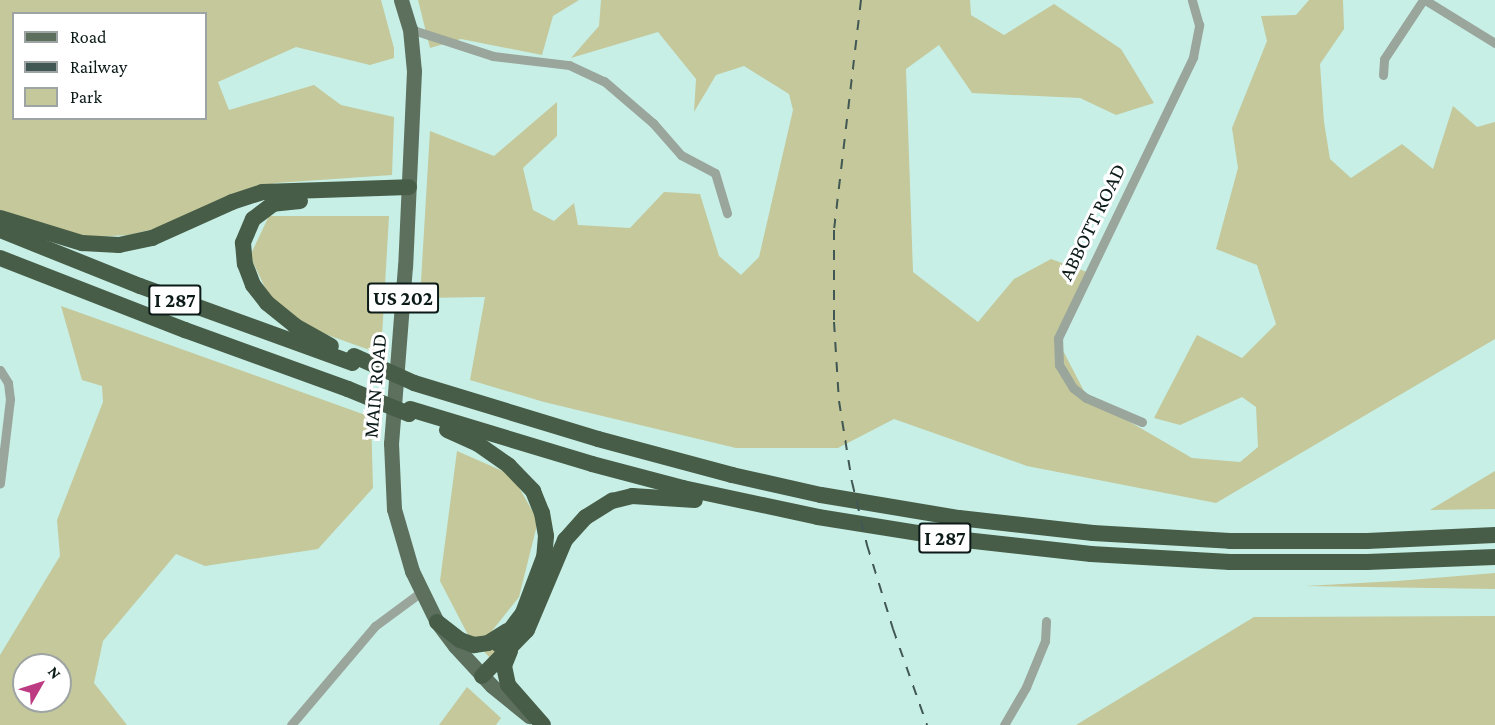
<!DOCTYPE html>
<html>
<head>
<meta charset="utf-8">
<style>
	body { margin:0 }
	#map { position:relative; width:1495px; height:725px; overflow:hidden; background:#c7efe6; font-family:"Crimson Pro",serif }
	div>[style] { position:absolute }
	.green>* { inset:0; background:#c4c89b }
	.minor>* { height:9px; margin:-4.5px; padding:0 4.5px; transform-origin:4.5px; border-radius:4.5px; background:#9aa59b }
	.primary>* { height:15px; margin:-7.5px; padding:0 7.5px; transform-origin:7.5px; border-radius:7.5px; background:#5d705e }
	.motorway>* { height:16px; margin:-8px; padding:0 8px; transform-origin:8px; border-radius:8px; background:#475d48 }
	.rail>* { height:2px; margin-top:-1px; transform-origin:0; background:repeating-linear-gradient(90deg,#415753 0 10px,transparent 0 20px) }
	.motorway-bridge>* { height:16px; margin:-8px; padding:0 8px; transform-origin:8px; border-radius:8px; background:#475d48 }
	span { translate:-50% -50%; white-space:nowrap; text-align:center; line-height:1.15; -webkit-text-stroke:6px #fff; paint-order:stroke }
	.shield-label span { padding:2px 4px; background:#fff; border:2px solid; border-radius:4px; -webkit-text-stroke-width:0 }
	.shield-label { font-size:20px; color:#0c1b18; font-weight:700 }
	.street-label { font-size:21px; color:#0c1b18 }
	.legend { position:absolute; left:12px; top:12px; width:195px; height:108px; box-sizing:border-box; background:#fff; border:2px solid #9ea4a3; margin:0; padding:8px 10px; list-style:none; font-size:18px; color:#0c1b18 }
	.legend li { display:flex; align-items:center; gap:12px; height:30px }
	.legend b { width:30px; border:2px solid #9ea4a3 }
	.north { position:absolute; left:12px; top:653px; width:60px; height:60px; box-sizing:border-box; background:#fff; border:2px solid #9ea4a3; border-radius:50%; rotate:51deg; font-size:16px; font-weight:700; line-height:24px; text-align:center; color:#0c1b18 }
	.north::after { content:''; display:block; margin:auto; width:21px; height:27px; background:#bd3b83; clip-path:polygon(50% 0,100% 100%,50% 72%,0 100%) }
</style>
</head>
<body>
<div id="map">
	<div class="green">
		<i style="clip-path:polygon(evenodd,0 0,381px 0,394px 48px,394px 58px,370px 65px,296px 47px,218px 82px,229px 110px,314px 85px,341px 105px,394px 117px,392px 175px,276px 183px,248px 189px,162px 227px,129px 235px,94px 237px,66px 234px,0 210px,0 0,14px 14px,206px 14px,206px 118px,14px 118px,14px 14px)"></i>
		<i style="clip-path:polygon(418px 0,579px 0,553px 16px,542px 55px,461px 39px,430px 48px)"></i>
		<i style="clip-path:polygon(601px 0,970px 0,971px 15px,1004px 35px,1054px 4px,1121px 49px,1154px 103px,1116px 115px,1080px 98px,972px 93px,939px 45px,906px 69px,913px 272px,978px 322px,1014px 279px,1051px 259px,1087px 272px,1057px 339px,1087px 397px,1192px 458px,1240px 462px,1258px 447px,1256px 407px,1242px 397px,1180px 425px,1154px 418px,1197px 335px,1242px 358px,1276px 324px,1257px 265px,1216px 249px,1238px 168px,1232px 128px,1267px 41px,1261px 16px,1296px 15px,1309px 0,1343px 0,1344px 29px,1320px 64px,1324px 122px,1330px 159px,1351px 178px,1402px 144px,1433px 169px,1453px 106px,1477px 127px,1495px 122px,1495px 339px,1216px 503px,1027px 466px,894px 419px,838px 448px,736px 448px,544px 402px,470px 380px,485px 297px,420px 298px,430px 131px,494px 156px,557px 102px,557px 136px,523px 168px,533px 210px,554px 221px,574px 203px,578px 225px,630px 228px,664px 192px,700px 194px,719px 256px,741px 275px,759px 257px,793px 110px,789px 94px,744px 66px,716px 75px,694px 112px,696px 79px,658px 32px,571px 58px,599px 26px)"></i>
		<i style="clip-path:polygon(269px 216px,389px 216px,381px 354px,305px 327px,270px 298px,250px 256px)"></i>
		<i style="clip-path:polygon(evenodd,61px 306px,371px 417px,373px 488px,318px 549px,205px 566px,176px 554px,103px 641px,94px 683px,127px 725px,0 725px,0 655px,60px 556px,57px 520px,103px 402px,102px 386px,82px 380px,61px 306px,24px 665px,60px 665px,60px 701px,24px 701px,24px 665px)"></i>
		<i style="clip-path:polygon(457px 451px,512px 475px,538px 521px,519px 597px,492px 631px,502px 671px,467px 633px,440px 581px)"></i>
		<i style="clip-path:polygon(1495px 471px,1495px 509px,1430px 510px)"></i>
		<i style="clip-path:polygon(1495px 573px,1495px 589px,1305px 586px,1397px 581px)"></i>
		<i style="clip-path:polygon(1495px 616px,1495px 725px,1076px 725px,1254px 617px)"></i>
		<i style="clip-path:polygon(467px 687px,501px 718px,496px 725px,439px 725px)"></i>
	</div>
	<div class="minor">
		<i style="left:1425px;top:0;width:82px;rotate:31.6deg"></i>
		<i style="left:410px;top:29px;width:87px;rotate:18deg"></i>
		<i style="left:493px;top:56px;width:77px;rotate:6.8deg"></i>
		<i style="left:569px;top:65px;width:38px;rotate:25deg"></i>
		<i style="left:604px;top:81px;width:65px;rotate:40.6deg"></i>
		<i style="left:653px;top:123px;width:43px;rotate:48.8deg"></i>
		<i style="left:681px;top:155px;width:38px;rotate:28deg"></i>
		<i style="left:715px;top:173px;width:42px;rotate:73.3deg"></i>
		<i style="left:1383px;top:75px;width:16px;rotate:-86deg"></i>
		<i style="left:1384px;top:59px;width:71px;rotate:-56.5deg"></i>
		<i style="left:0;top:370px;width:15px;rotate:58deg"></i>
		<i style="left:8px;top:383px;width:16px;rotate:83deg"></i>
		<i style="left:10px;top:399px;width:85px;rotate:96.8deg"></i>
		<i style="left:1142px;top:422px;width:61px;rotate:-156.8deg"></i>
		<i style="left:1086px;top:398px;width:16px;rotate:-142deg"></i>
		<i style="left:1073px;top:388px;width:27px;rotate:-121deg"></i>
		<i style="left:1059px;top:365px;width:27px;rotate:-92deg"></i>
		<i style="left:1058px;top:338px;width:312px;rotate:-64.3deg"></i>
		<i style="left:1193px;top:57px;width:33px;rotate:-79deg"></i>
		<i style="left:1199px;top:25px;width:26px;rotate:-106deg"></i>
		<i style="left:291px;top:725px;width:130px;rotate:-49.7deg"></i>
		<i style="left:375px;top:626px;width:57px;rotate:-36.5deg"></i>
		<i style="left:1004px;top:725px;width:44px;rotate:-59.9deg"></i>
		<i style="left:1026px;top:687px;width:50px;rotate:-67.6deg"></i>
		<i style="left:1045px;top:641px;width:20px;rotate:-87deg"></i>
	</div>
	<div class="primary">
		<i style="left:401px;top:0;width:30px;rotate:73deg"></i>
		<i style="left:410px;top:29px;width:42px;rotate:84.6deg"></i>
		<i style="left:414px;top:71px;width:195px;rotate:92.6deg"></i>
		<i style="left:405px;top:266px;width:178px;rotate:94.5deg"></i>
		<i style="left:391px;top:443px;width:66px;rotate:87.4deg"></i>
		<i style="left:394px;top:509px;width:65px;rotate:73.8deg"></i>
		<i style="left:412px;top:571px;width:57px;rotate:63.9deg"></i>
		<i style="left:437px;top:622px;width:30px;rotate:53deg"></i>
		<i style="left:455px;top:646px;width:54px;rotate:47.2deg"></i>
		<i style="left:492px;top:686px;width:48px;rotate:39deg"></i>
	</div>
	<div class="motorway">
		<i style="left:300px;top:201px;width:27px;rotate:174deg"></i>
		<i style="left:273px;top:204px;width:25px;rotate:143deg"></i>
		<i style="left:253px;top:219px;width:26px;rotate:113deg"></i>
		<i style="left:243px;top:243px;width:21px;rotate:85deg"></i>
		<i style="left:245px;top:264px;width:22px;rotate:69deg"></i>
		<i style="left:253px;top:285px;width:23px;rotate:52deg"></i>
		<i style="left:267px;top:303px;width:36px;rotate:39deg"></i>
		<i style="left:295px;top:326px;width:41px;rotate:29.1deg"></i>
		<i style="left:0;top:218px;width:86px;rotate:17deg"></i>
		<i style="left:82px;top:243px;width:37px;rotate:3deg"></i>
		<i style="left:119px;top:245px;width:34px;rotate:-12deg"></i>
		<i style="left:152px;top:238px;width:88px;rotate:-24.2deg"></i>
		<i style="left:232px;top:202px;width:32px;rotate:-18deg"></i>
		<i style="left:262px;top:192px;width:147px;rotate:-1.9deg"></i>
		<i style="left:0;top:230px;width:151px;rotate:21.8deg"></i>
		<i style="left:140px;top:286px;width:226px;rotate:19.9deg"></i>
		<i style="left:0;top:258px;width:199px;rotate:21.3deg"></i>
		<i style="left:185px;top:330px;width:173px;rotate:19.9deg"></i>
		<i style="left:414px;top:383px;width:192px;rotate:16.9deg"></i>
		<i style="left:598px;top:439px;width:139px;rotate:15deg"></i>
		<i style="left:732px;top:475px;width:91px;rotate:12.7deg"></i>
		<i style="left:821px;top:495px;width:140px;rotate:9.5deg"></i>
		<i style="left:959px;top:518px;width:135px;rotate:6.4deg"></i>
		<i style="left:1093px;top:533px;width:137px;rotate:3.3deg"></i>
		<i style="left:1230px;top:541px;width:137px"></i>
		<i style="left:1367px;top:541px;width:128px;rotate:-2.7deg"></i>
		<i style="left:410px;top:409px;width:190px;rotate:16.8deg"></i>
		<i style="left:592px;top:464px;width:94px;rotate:14.8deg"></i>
		<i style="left:683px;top:488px;width:138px;rotate:12.1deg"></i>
		<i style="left:818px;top:517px;width:140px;rotate:9.1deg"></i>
		<i style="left:956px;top:539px;width:136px;rotate:6.3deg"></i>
		<i style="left:1091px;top:554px;width:139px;rotate:3.3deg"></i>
		<i style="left:1230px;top:562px;width:137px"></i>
		<i style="left:1367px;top:562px;width:128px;rotate:-2.2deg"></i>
		<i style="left:447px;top:430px;width:34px;rotate:24deg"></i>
		<i style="left:478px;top:444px;width:38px;rotate:35deg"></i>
		<i style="left:509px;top:466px;width:35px;rotate:46deg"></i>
		<i style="left:533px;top:491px;width:24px;rotate:68deg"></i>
		<i style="left:542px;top:513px;width:23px;rotate:80deg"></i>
		<i style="left:546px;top:536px;width:21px;rotate:95deg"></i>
		<i style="left:544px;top:557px;width:60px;rotate:110.6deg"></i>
		<i style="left:523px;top:613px;width:40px;rotate:127deg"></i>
		<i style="left:437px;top:622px;width:29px;rotate:38deg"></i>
		<i style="left:460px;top:640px;width:15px;rotate:20deg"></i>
		<i style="left:474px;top:645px;width:14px;rotate:-8deg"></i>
		<i style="left:488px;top:643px;width:22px;rotate:-32deg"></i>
		<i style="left:510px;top:651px;width:16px;rotate:112deg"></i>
		<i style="left:504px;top:666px;width:19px;rotate:78deg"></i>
		<i style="left:508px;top:685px;width:53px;rotate:48.8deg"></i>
		<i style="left:482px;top:676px;width:64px;rotate:-45.6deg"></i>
		<i style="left:527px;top:630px;width:98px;rotate:-67.1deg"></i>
		<i style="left:565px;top:540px;width:31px;rotate:-48deg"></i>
		<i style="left:586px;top:517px;width:31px;rotate:-32deg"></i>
		<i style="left:612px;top:501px;width:21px;rotate:-14deg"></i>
		<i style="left:632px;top:496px;width:63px;rotate:3.6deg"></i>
	</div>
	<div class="rail">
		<i style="left:861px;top:0;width:232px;rotate:96.7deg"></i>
		<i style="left:834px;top:230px;width:92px;rotate:90deg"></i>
		<i style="left:834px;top:322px;width:79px;rotate:86.4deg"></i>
		<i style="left:839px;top:401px;width:82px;rotate:80.9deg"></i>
		<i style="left:852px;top:482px;width:65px;rotate:76.6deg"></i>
		<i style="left:867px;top:545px;width:88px;rotate:72.8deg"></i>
		<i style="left:893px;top:629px;width:102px;rotate:70.5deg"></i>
	</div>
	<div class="motorway-bridge">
		<i style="left:354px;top:356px;width:66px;rotate:24.2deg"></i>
		<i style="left:348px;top:389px;width:66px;rotate:22.3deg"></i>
	</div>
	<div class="shield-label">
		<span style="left:403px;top:298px">US 202</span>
		<span style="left:175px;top:300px">I 287</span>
		<span style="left:945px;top:538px">I 287</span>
	</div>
	<div class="street-label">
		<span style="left:1092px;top:222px;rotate:-64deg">ABBOTT ROAD</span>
		<span style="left:375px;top:386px;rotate:-85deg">MAIN ROAD</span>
	</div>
	<ul class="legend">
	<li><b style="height:8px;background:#5d705e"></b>Road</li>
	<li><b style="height:8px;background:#415753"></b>Railway</li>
	<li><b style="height:16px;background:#c4c89b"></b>Park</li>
	</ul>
	<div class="north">N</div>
</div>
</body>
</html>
